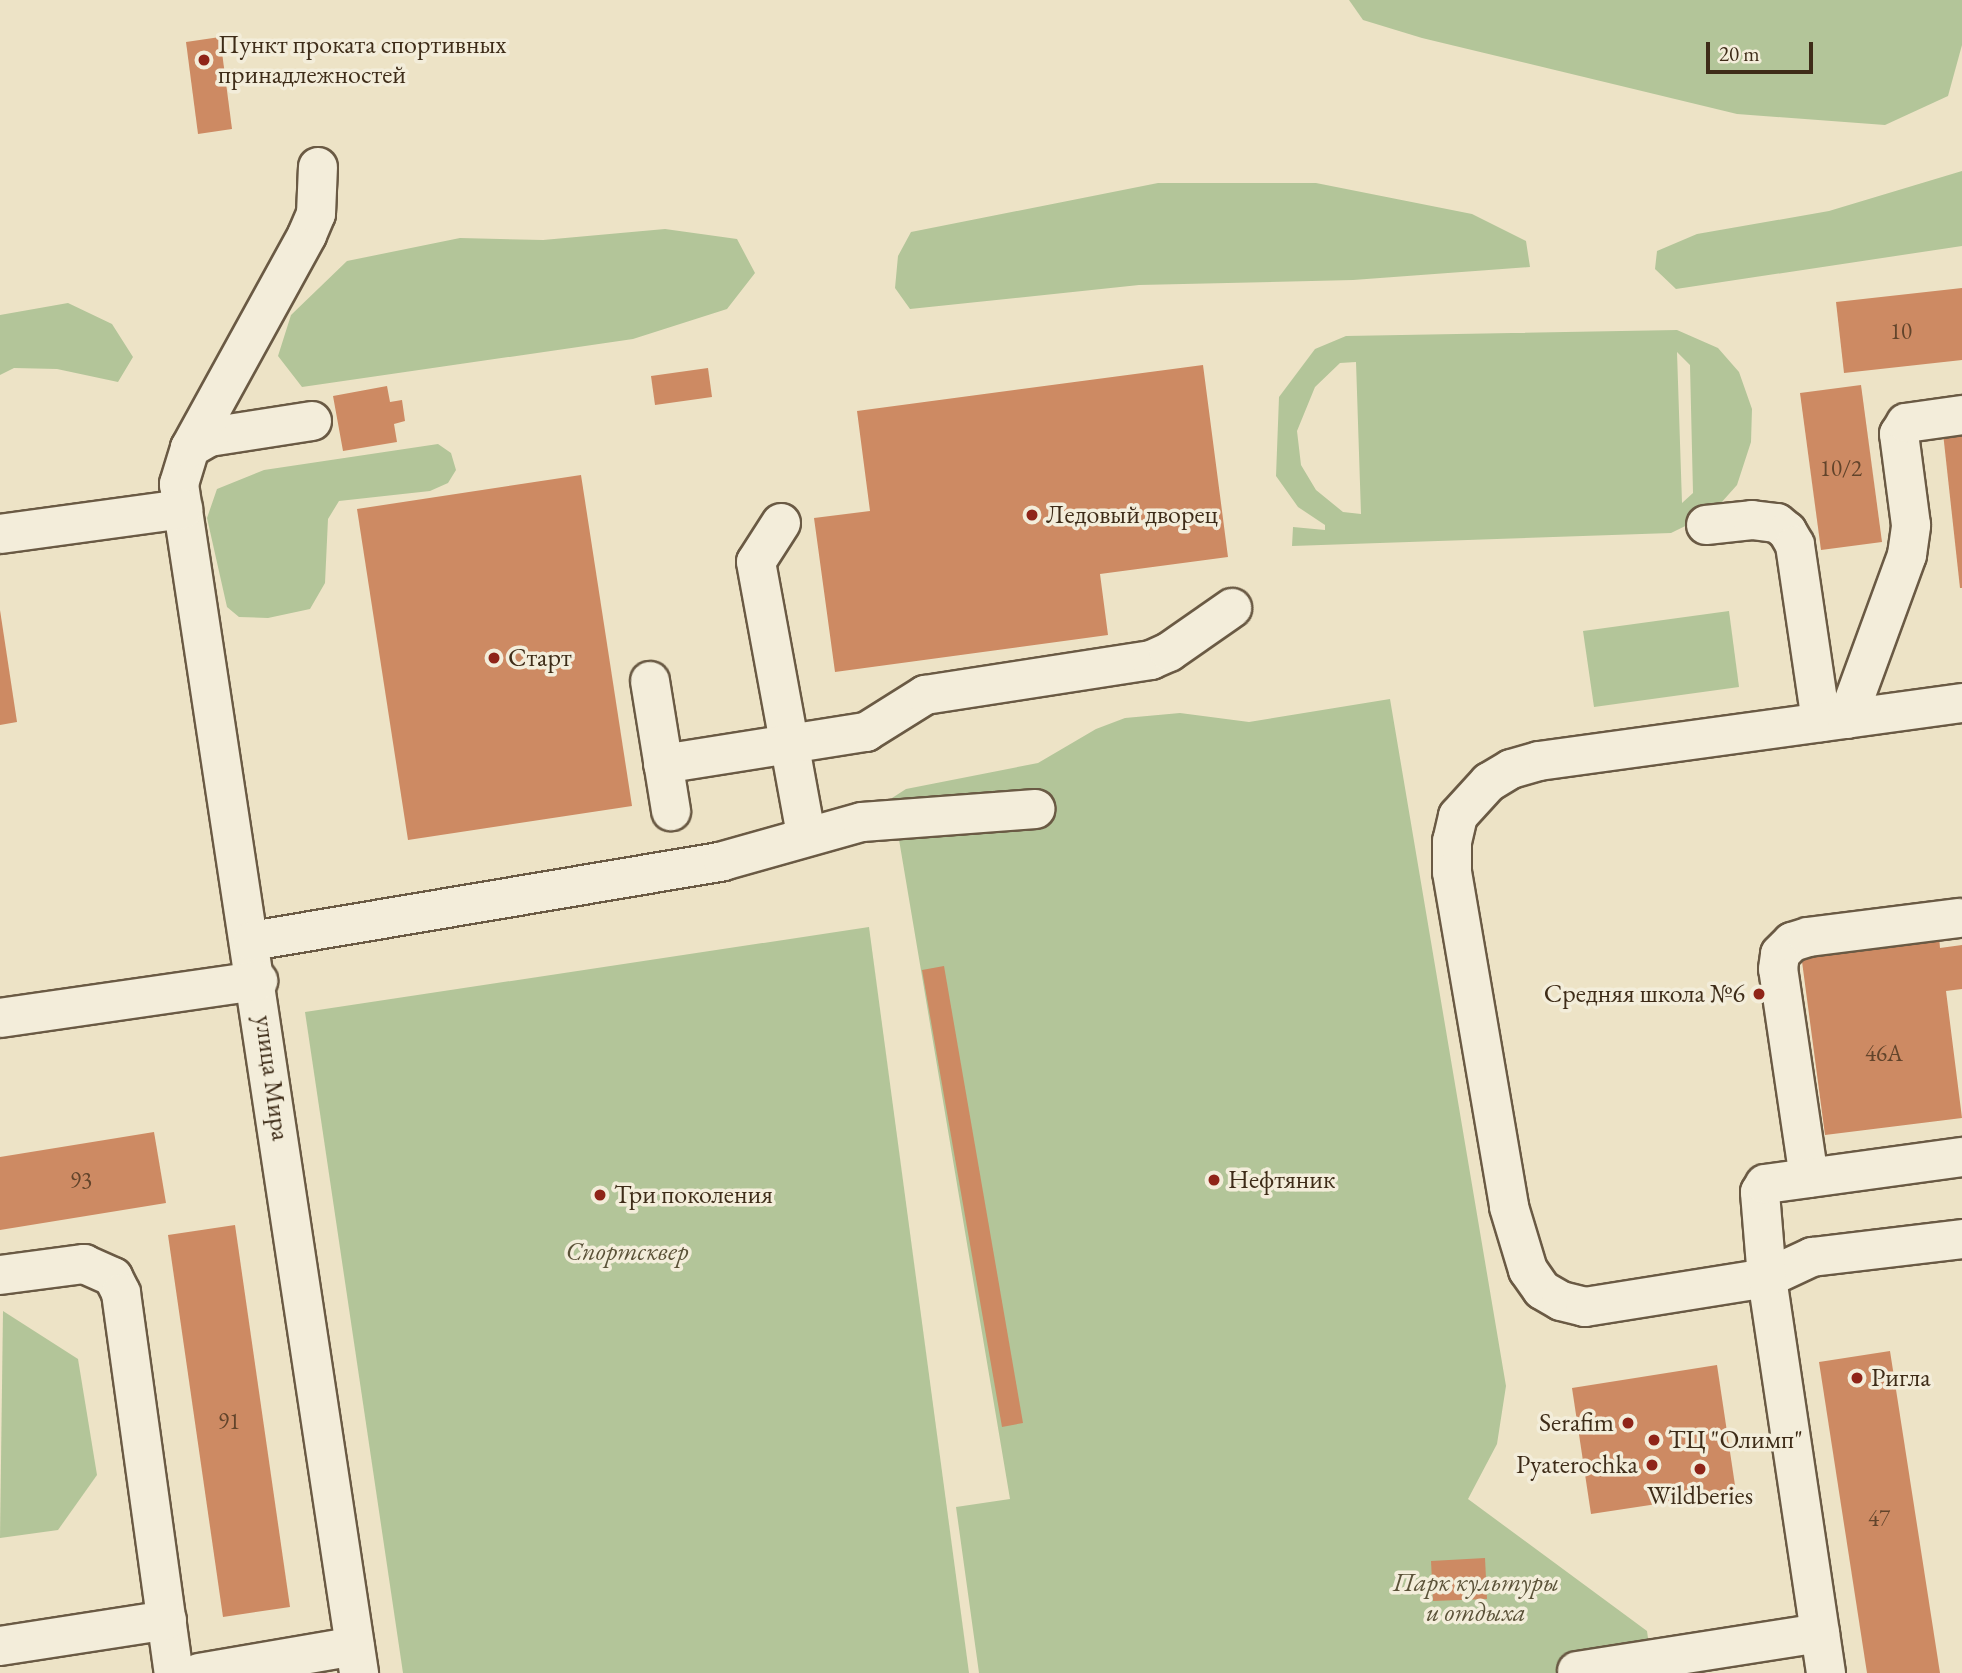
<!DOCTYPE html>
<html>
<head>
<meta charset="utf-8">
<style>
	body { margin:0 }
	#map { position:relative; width:1962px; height:1673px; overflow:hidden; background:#ede3c6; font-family:"EB Garamond",serif }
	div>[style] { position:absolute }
	.green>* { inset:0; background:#b3c599 }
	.building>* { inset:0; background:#cd8a63 }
	.roads { filter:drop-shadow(2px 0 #6a5a44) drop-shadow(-2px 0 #6a5a44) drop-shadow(0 2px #6a5a44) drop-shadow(0 -2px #6a5a44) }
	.minor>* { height:38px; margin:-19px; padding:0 19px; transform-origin:19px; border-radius:19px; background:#f3edda }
	.dots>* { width:19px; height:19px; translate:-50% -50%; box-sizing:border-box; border:4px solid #f3edda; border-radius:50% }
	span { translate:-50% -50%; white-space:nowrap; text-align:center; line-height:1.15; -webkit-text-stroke:7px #f3edda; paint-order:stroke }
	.number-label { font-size:23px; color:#62442b }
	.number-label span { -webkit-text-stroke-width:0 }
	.poi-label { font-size:26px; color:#3e2c18 }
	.left { translate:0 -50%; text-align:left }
	.right { translate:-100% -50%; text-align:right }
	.street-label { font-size:26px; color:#3e2c18 }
	.park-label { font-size:26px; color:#5b5238; font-style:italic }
	.scale { position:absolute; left:1706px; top:42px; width:107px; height:32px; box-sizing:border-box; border:4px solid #3e2c18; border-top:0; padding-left:9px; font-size:21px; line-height:24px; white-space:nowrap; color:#3e2c18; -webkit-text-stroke:5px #f3edda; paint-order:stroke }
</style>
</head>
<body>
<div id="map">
	<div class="green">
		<i style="clip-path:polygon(1349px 0,1962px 0,1962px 45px,1948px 96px,1885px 125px,1737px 114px,1422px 38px,1363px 20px)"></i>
		<i style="clip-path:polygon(1962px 171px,1962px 246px,1676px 289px,1655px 269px,1657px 251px,1697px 234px,1829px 211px)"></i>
		<i style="clip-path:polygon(1158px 183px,1316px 183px,1472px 214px,1526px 241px,1530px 267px,1353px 280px,1139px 285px,910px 309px,895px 288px,898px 256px,911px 232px)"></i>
		<i style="clip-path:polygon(665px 229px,737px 239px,755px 273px,727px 309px,633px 339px,302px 387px,278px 356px,291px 315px,347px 261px,460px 238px,543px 240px)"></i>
		<i style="clip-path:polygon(68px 303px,112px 324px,133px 357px,118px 382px,57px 369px,14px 368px,0 375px,0 315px)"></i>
		<i style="clip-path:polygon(evenodd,1677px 330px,1718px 348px,1739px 372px,1752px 409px,1751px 442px,1737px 485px,1712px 513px,1671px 533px,1292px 546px,1293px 527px,1325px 530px,1325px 525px,1298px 507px,1276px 476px,1279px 397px,1315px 349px,1346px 336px,1677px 330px,1677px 352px,1690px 365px,1693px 493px,1682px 503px,1677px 352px,1677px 330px,1356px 362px,1361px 514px,1343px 512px,1316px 490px,1301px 465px,1297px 431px,1315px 387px,1340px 363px,1356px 362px)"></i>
		<i style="clip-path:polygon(438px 444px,451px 453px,456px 470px,448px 483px,430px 491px,339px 501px,328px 519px,325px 583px,310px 609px,268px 618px,239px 617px,227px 607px,207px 518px,217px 489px,264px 470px)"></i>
		<i style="clip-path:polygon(1729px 611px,1739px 687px,1594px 707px,1583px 631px)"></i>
		<i style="clip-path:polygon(1390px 699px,1506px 1386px,1497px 1444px,1468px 1499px,1647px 1631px,1653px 1673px,979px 1673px,956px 1507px,1010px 1499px,892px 798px,906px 789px,1038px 763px,1096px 729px,1125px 718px,1180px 713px,1249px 722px)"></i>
		<i style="clip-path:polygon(869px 927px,969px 1673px,403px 1673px,305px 1012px)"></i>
		<i style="clip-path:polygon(3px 1311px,78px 1359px,97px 1475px,58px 1530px,0 1538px)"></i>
	</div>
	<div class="building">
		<i style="clip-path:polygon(220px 37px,232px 129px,198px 134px,186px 42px)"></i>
		<i style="clip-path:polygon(1962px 288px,1962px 360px,1844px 373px,1836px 302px)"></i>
		<i style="clip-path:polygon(1203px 365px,1228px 557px,1100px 574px,1108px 635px,835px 672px,814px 518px,870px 511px,857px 411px)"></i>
		<i style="clip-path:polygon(708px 368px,712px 397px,655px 405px,651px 376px)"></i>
		<i style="clip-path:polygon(1861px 385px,1882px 542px,1821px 550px,1800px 393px)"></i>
		<i style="clip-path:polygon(387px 386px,390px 402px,402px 400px,405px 421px,394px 424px,397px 442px,343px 451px,333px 396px)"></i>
		<i style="clip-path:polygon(1962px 431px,1962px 588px,1960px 588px,1943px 433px)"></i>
		<i style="clip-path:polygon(581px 475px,632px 806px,408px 840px,357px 509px)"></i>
		<i style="clip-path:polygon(0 610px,17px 722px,0 725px)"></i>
		<i style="clip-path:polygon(1939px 936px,1940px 948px,1962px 945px,1962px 989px,1946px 991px,1962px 1118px,1825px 1135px,1801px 954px)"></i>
		<i style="clip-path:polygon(944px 966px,1023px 1423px,1002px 1427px,922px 970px)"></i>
		<i style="clip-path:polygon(154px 1132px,166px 1203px,0 1230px,0 1157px)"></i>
		<i style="clip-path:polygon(235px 1225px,290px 1607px,223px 1617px,168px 1235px)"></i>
		<i style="clip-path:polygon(1890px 1351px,1940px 1673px,1867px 1673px,1819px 1362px)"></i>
		<i style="clip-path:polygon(1717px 1365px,1736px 1492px,1591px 1514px,1572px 1388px)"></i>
		<i style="clip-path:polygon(1485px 1558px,1487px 1599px,1433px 1601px,1431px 1561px)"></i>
	</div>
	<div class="roads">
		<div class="minor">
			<i style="left:312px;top:421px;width:104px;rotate:171.2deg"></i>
			<i style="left:209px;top:437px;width:22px;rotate:150deg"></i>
			<i style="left:190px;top:448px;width:38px;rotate:107deg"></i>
			<i style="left:179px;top:484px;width:1203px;rotate:81.39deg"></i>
			<i style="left:190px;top:448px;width:243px;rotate:-61.2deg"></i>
			<i style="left:307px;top:235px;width:23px;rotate:-67deg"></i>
			<i style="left:316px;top:214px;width:47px;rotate:-87.6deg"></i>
			<i style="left:781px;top:523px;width:46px;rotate:122.7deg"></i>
			<i style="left:756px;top:562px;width:278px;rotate:79.6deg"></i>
			<i style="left:1706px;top:525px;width:46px;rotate:-6.2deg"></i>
			<i style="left:1752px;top:520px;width:25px;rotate:7deg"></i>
			<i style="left:1777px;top:523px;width:13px;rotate:39deg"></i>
			<i style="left:1787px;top:531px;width:16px;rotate:60deg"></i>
			<i style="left:1795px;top:545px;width:179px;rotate:81.6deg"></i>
			<i style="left:0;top:534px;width:185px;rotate:-7.8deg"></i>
			<i style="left:650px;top:681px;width:132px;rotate:80.8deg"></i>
			<i style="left:1962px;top:703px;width:427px;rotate:172.2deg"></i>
			<i style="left:1539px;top:761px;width:29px;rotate:164deg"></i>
			<i style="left:1511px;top:769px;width:26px;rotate:149deg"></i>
			<i style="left:1489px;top:782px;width:46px;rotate:132.4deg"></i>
			<i style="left:1458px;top:816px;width:26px;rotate:103deg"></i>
			<i style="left:1452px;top:841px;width:31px;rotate:90deg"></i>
			<i style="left:1452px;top:872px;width:340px;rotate:80.3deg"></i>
			<i style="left:1509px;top:1207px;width:66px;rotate:73.2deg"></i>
			<i style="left:1528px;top:1270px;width:24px;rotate:55deg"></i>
			<i style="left:1542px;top:1290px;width:22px;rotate:30deg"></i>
			<i style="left:1561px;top:1301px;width:25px;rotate:14deg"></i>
			<i style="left:1585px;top:1307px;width:184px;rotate:-9.1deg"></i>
			<i style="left:1767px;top:1278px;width:50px;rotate:-25deg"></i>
			<i style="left:1812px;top:1257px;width:151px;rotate:-6.8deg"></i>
			<i style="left:1847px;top:719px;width:175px;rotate:-69.9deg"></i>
			<i style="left:1907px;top:555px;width:30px;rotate:-82deg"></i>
			<i style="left:1911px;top:525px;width:92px;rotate:-97.5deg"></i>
			<i style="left:1899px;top:434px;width:13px;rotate:-58deg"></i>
			<i style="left:1906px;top:423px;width:57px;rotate:-8.1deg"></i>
			<i style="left:663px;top:764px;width:206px;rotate:-9deg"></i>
			<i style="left:866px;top:732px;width:70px;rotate:-32.1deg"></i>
			<i style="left:925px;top:695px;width:229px;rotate:-8.8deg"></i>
			<i style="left:1151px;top:660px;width:20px;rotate:-24deg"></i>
			<i style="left:1169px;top:652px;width:77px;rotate:-34.9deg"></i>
			<i style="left:252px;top:941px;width:478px;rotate:-9.6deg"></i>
			<i style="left:723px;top:861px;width:144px;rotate:-15.7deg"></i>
			<i style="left:862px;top:822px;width:174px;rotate:-4.3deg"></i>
			<i style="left:0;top:1018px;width:261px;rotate:-8.2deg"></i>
			<i style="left:1809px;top:1178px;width:211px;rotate:-98.4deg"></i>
			<i style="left:1778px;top:969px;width:15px;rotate:-82deg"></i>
			<i style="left:1780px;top:954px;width:17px;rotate:-45deg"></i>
			<i style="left:1792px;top:942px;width:17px;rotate:-17deg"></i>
			<i style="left:1808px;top:937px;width:152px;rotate:-7.2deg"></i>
			<i style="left:0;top:1275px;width:85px;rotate:-7.5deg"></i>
			<i style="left:84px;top:1264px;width:32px;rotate:24deg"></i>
			<i style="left:113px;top:1277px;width:18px;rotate:63deg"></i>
			<i style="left:121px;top:1293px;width:384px;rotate:82.1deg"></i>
			<i style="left:0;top:1646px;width:169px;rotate:-8.8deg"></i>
			<i style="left:1577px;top:1671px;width:246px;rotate:-8.9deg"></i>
			<i style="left:199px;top:1673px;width:158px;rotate:-9.8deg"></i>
			<i style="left:1826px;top:1673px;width:399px;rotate:-98.5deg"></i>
			<i style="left:1767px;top:1278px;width:86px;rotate:-94.7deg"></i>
			<i style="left:1760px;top:1192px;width:9px;rotate:-58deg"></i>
			<i style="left:1765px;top:1184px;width:199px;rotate:-7.8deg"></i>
		</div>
	</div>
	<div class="dots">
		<i style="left:204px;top:60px;background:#8f2418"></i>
		<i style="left:1032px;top:515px;background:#8f2418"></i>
		<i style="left:494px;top:658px;background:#8f2418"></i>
		<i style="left:1759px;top:994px;background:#8f2418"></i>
		<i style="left:1214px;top:1180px;background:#8f2418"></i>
		<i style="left:600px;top:1195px;background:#8f2418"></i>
		<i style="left:1857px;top:1378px;background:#8f2418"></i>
		<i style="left:1628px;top:1423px;background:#8f2418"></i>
		<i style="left:1654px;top:1440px;background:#8f2418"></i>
		<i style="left:1652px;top:1465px;background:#8f2418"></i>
		<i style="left:1700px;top:1469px;background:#8f2418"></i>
	</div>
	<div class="number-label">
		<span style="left:1901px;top:331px">10</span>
		<span style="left:1841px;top:468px">10/2</span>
		<span style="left:1884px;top:1053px">46А</span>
		<span style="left:81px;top:1180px">93</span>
		<span style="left:229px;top:1421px">91</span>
		<span style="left:1879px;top:1518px">47</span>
	</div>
	<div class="poi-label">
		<span class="left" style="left:218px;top:60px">Пункт проката спортивных<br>принадлежностей</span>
		<span class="left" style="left:1046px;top:515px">Ледовый дворец</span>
		<span class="left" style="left:508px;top:658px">Старт</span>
		<span class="right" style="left:1745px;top:994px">Средняя школа №6</span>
		<span class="left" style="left:1228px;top:1180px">Нефтяник</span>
		<span class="left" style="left:614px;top:1195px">Три поколения</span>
		<span class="left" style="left:1871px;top:1378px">Ригла</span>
		<span class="right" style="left:1614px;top:1423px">Serafim</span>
		<span class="left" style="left:1668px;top:1440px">ТЦ "Олимп"</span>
		<span class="right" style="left:1638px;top:1465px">Pyaterochka</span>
		<span style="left:1700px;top:1496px">Wildberies</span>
	</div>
	<div class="street-label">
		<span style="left:272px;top:1078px;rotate:82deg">улица Мира</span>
	</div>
	<div class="park-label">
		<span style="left:627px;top:1252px">Спортсквер</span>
		<span style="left:1476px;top:1598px">Парк культуры<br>и отдыха</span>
	</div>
	<div class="scale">20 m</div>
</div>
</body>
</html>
